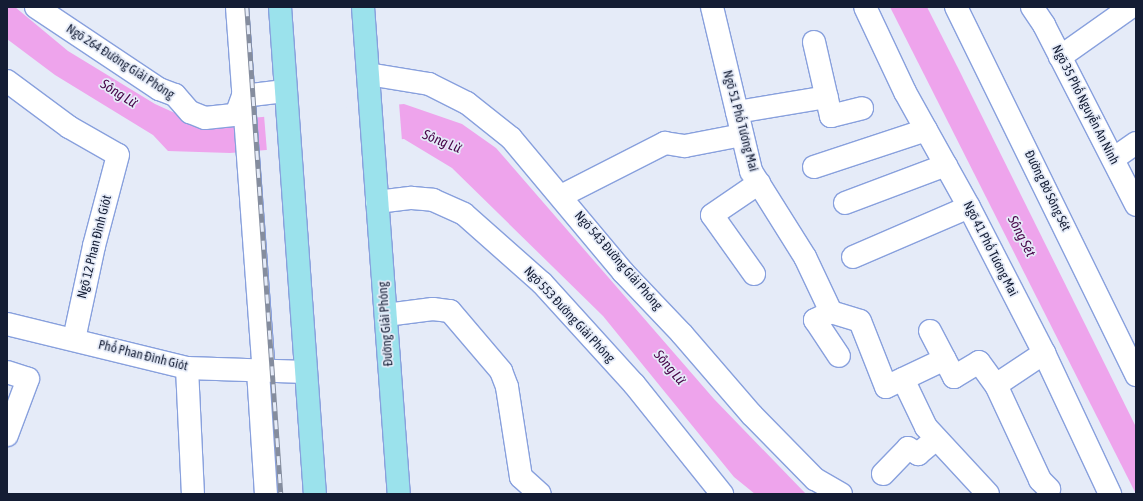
<!DOCTYPE html>
<html>
<head>
<meta charset="utf-8">
<style>
	body { margin:0 }
	#map { position:relative; width:1143px; height:501px; overflow:hidden; background:#e5ebf8; font-family:"Asap Condensed",sans-serif }
	div>[style] { position:absolute }
	.water>* { inset:0; background:#eea4ec }
	.pier>* { inset:0; background:#e5ebf8 }
	.roads { filter:drop-shadow(1px 0 #88a0dd) drop-shadow(-1px 0 #88a0dd) drop-shadow(0 1px #88a0dd) drop-shadow(0 -1px #88a0dd) }
	.minor>* { height:22px; margin:-11px; padding:0 11px; transform-origin:11px; border-radius:11px; background:#fff }
	.major>* { height:22px; margin:-11px; padding:0 11px; transform-origin:11px; border-radius:11px; background:#9be2ec }
	.rail>* { height:4.5px; margin-top:-2.25px; transform-origin:0; background:repeating-linear-gradient(90deg,#e5ebf8 0 9px,#858d9e 0 18px); box-sizing:border-box; border-block:1px solid #858d9e }
	span { translate:-50% -50%; white-space:nowrap; text-align:center; line-height:1.15; -webkit-text-stroke:3.5px #e5ebf8; paint-order:stroke }
	.street-label { font-size:13px; color:#141d34 }
	.water-label { font-size:14px; color:#480549; font-style:italic }
	.frame { position:absolute; inset:0; border:8px solid #141d34; pointer-events:none }
</style>
</head>
<body>
<div id="map">
	<div class="water">
		<i style="clip-path:polygon(7px 7px,15px 7px,68px 51px,155px 104px,197px 123px,404px 104px,462px 124px,496px 148px,714px 399px,806px 494px,755px 494px,734px 477px,603px 316px,452px 168px,404px 139px,230px 153px,168px 151px,153px 135px,55px 75px,7px 39px)"></i>
		<i style="clip-path:polygon(890px 7px,927px 7px,959px 70px,1136px 427px,1136px 494px)"></i>
	</div>
	<div class="pier">
		<i style="clip-path:polygon(399px 103px,402px 141px,267px 152px,264px 115px)"></i>
	</div>
	<div class="roads">
		<div class="minor">
			<i style="left:36px;top:7px;width:148px;rotate:33.7deg"></i>
			<i style="left:159px;top:89px;width:17px;rotate:21deg"></i>
			<i style="left:175px;top:95px;width:23px;rotate:49deg"></i>
			<i style="left:190px;top:112px;width:16px;rotate:22deg"></i>
			<i style="left:205px;top:118px;width:31px;rotate:-6deg"></i>
			<i style="left:236px;top:115px;width:20px;rotate:-70deg"></i>
			<i style="left:243px;top:96px;width:42px;rotate:-6.8deg"></i>
			<i style="left:237px;top:7px;width:365px;rotate:85.8deg"></i>
			<i style="left:712px;top:7px;width:169px;rotate:76.6deg"></i>
			<i style="left:751px;top:171px;width:102px;rotate:57.9deg"></i>
			<i style="left:805px;top:257px;width:61px;rotate:64.7deg"></i>
			<i style="left:831px;top:312px;width:30px;rotate:17deg"></i>
			<i style="left:860px;top:321px;width:71px;rotate:68.5deg"></i>
			<i style="left:886px;top:387px;width:65px;rotate:-25.4deg"></i>
			<i style="left:865px;top:7px;width:94px;rotate:64.8deg"></i>
			<i style="left:905px;top:92px;width:132px;rotate:60.9deg"></i>
			<i style="left:969px;top:207px;width:164px;rotate:62.8deg"></i>
			<i style="left:1044px;top:353px;width:156px;rotate:64.9deg"></i>
			<i style="left:956px;top:7px;width:410px;rotate:63.9deg"></i>
			<i style="left:1032px;top:7px;width:22px;rotate:56deg"></i>
			<i style="left:1044px;top:25px;width:202px;rotate:62.9deg"></i>
			<i style="left:814px;top:42px;width:76px;rotate:77.1deg"></i>
			<i style="left:831px;top:116px;width:32px;rotate:-14deg"></i>
			<i style="left:1060px;top:57px;width:87px;rotate:-35.2deg"></i>
			<i style="left:368px;top:74px;width:62px;rotate:9.3deg"></i>
			<i style="left:429px;top:84px;width:42px;rotate:26.6deg"></i>
			<i style="left:467px;top:103px;width:56px;rotate:38.5deg"></i>
			<i style="left:511px;top:138px;width:175px;rotate:50.1deg"></i>
			<i style="left:623px;top:272px;width:86px;rotate:46.4deg"></i>
			<i style="left:682px;top:334px;width:107px;rotate:49.2deg"></i>
			<i style="left:752px;top:415px;width:90px;rotate:45.5deg"></i>
			<i style="left:815px;top:479px;width:30px;rotate:30deg"></i>
			<i style="left:7px;top:81px;width:77px;rotate:36.6deg"></i>
			<i style="left:69px;top:127px;width:56px;rotate:29.7deg"></i>
			<i style="left:118px;top:155px;width:94px;rotate:104.8deg"></i>
			<i style="left:94px;top:246px;width:95px;rotate:102.1deg"></i>
			<i style="left:737px;top:112px;width:91px;rotate:-9.5deg"></i>
			<i style="left:1113px;top:159px;width:28px;rotate:-35deg"></i>
			<i style="left:814px;top:167px;width:118px;rotate:-18.3deg"></i>
			<i style="left:561px;top:196px;width:117px;rotate:-27deg"></i>
			<i style="left:665px;top:143px;width:20px;rotate:9deg"></i>
			<i style="left:685px;top:146px;width:58px;rotate:-10.9deg"></i>
			<i style="left:377px;top:202px;width:35px;rotate:-7deg"></i>
			<i style="left:412px;top:198px;width:21px;rotate:5deg"></i>
			<i style="left:433px;top:200px;width:34px;rotate:24deg"></i>
			<i style="left:464px;top:214px;width:104px;rotate:41.5deg"></i>
			<i style="left:542px;top:283px;width:137px;rotate:47.7deg"></i>
			<i style="left:634px;top:384px;width:141px;rotate:51.3deg"></i>
			<i style="left:845px;top:203px;width:108px;rotate:-20.6deg"></i>
			<i style="left:853px;top:257px;width:126px;rotate:-23.3deg"></i>
			<i style="left:754px;top:274px;width:72px;rotate:-125.4deg"></i>
			<i style="left:712px;top:215px;width:57px;rotate:-34.2deg"></i>
			<i style="left:831px;top:312px;width:18px;rotate:153deg"></i>
			<i style="left:815px;top:320px;width:43px;rotate:56.3deg"></i>
			<i style="left:386px;top:315px;width:47px;rotate:-7.3deg"></i>
			<i style="left:433px;top:309px;width:17px;rotate:7deg"></i>
			<i style="left:450px;top:311px;width:79px;rotate:49.6deg"></i>
			<i style="left:501px;top:371px;width:17px;rotate:69deg"></i>
			<i style="left:507px;top:387px;width:91px;rotate:81.2deg"></i>
			<i style="left:521px;top:477px;width:25px;rotate:42deg"></i>
			<i style="left:7px;top:324px;width:185px;rotate:13.7deg"></i>
			<i style="left:187px;top:368px;width:119px;rotate:1.9deg"></i>
			<i style="left:930px;top:331px;width:52px;rotate:62.4deg"></i>
			<i style="left:954px;top:377px;width:29px;rotate:-31deg"></i>
			<i style="left:979px;top:362px;width:29px;rotate:54deg"></i>
			<i style="left:996px;top:385px;width:105px;rotate:65.1deg"></i>
			<i style="left:1040px;top:480px;width:13px;rotate:45deg"></i>
			<i style="left:187px;top:368px;width:126px;rotate:87.3deg"></i>
			<i style="left:258px;top:371px;width:123px;rotate:86.3deg"></i>
			<i style="left:7px;top:372px;width:22px;rotate:18deg"></i>
			<i style="left:28px;top:379px;width:60px;rotate:110.6deg"></i>
			<i style="left:903px;top:379px;width:53px;rotate:64.4deg"></i>
			<i style="left:926px;top:427px;width:91px;rotate:47.2deg"></i>
			<i style="left:996px;top:385px;width:58px;rotate:-33.7deg"></i>
			<i style="left:883px;top:474px;width:36px;rotate:-46deg"></i>
			<i style="left:908px;top:448px;width:12px;rotate:31deg"></i>
			<i style="left:918px;top:454px;width:23px;rotate:-40deg"></i>
		</div>
		<div class="major">
			<i style="left:280px;top:7px;width:488px;rotate:85.9deg"></i>
			<i style="left:363px;top:7px;width:488px;rotate:85.8deg"></i>
		</div>
	</div>
	<div class="rail">
		<i style="left:247px;top:7px;width:488px;rotate:86deg"></i>
	</div>
	<div class="street-label">
		<span style="left:120px;top:62px;rotate:33deg">Ngõ 264 Đường Giải Phóng</span>
		<span style="left:1085px;top:105px;rotate:63deg">Ngõ 35 Phố Nguyễn An Ninh</span>
		<span style="left:740px;top:121px;rotate:75deg">Ngõ 51 Phố Tương Mai</span>
		<span style="left:1047px;top:191px;rotate:64deg">Đường Bờ Sông Sét</span>
		<span style="left:95px;top:247px;rotate:-76deg">Ngõ 12 Phan Đình Giót</span>
		<span style="left:990px;top:249px;rotate:63deg">Ngõ 41 Phố Tương Mai</span>
		<span style="left:618px;top:261px;rotate:49deg">Ngõ 543 Đường Giải Phóng</span>
		<span style="left:569px;top:315px;rotate:47deg">Ngõ 553 Đường Giải Phóng</span>
		<span style="left:386px;top:324px;rotate:-94deg">Đường Giải Phóng</span>
		<span style="left:143px;top:356px;rotate:14deg">Phố Phan Đình Giót</span>
	</div>
	<div class="water-label">
		<span style="left:119px;top:93px;rotate:32deg">Sông Lừ</span>
		<span style="left:442px;top:141px;rotate:22deg">Sông Lừ</span>
		<span style="left:1022px;top:236px;rotate:63deg">Sông Sét</span>
		<span style="left:670px;top:367px;rotate:50deg">Sông Lừ</span>
	</div>
	<div class="frame"></div>
</div>
</body>
</html>
